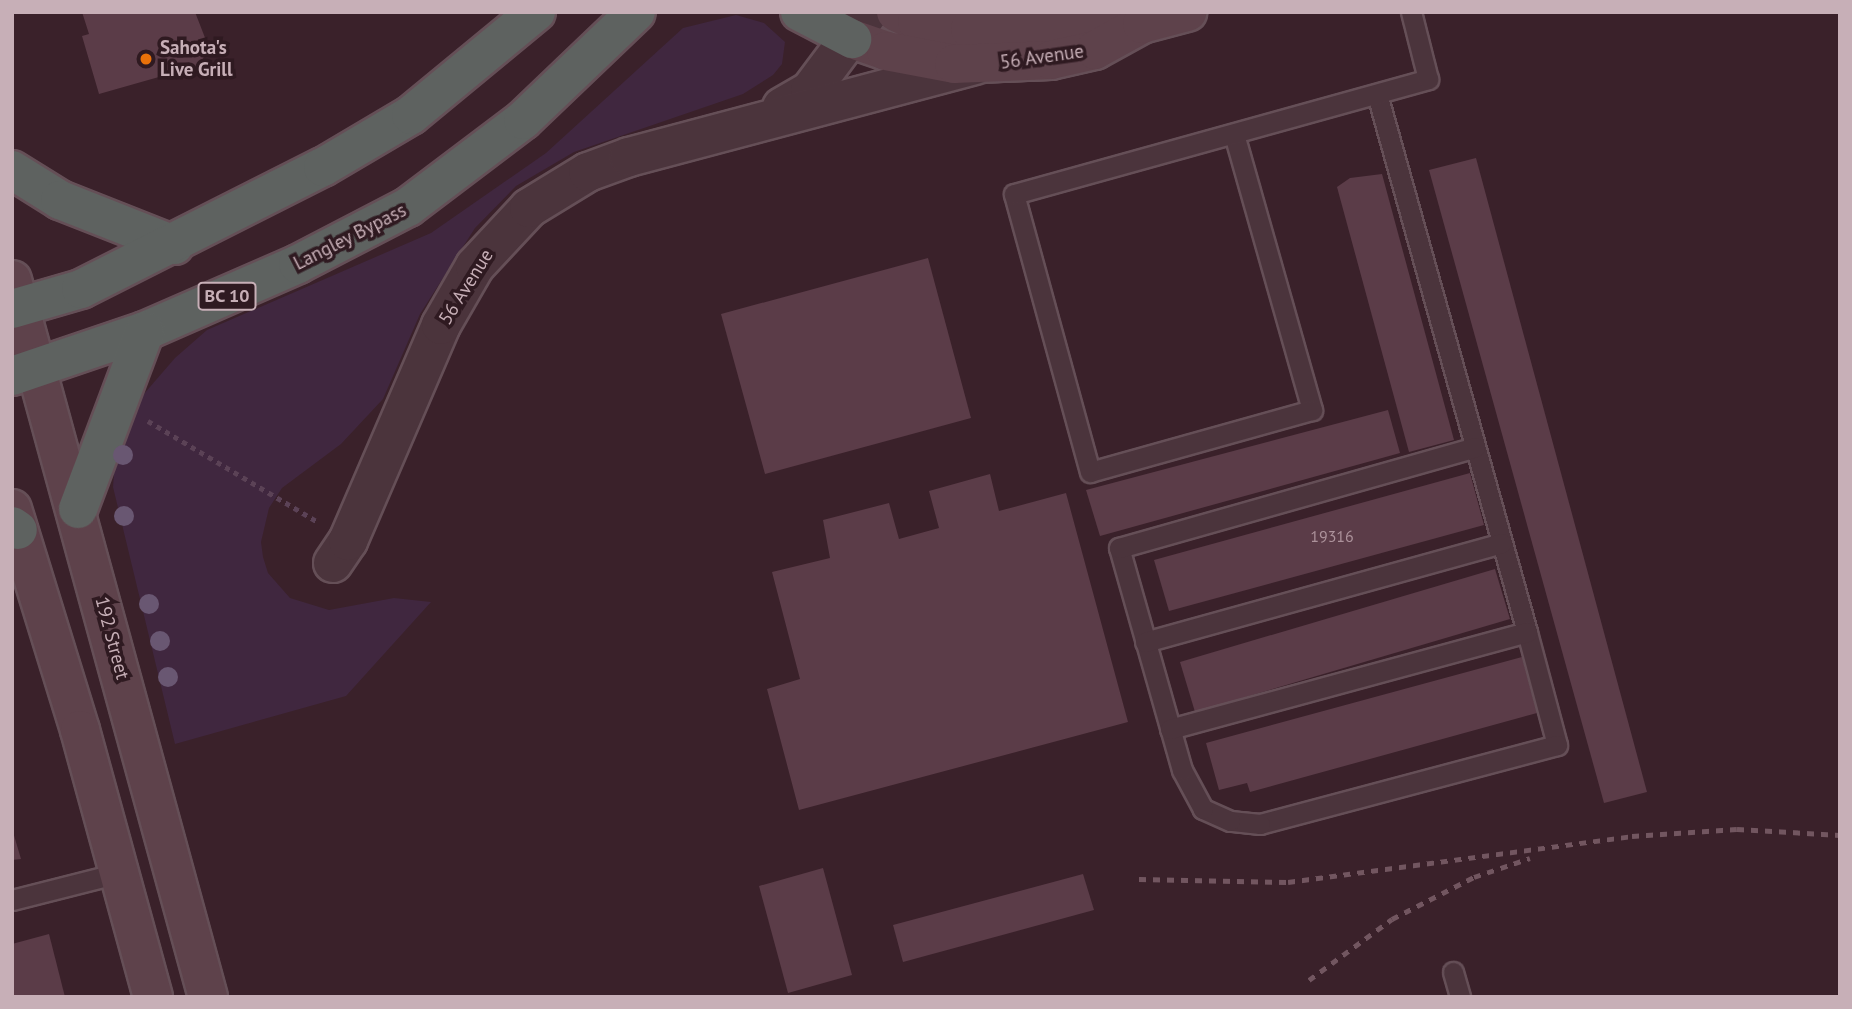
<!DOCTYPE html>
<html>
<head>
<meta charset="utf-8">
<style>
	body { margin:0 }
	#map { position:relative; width:1852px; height:1009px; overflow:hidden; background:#3a212a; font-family:"PT Sans",sans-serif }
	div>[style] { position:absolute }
	.green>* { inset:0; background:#40273f }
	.building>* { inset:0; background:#5b3c48 }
	.path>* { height:4.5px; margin-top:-2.25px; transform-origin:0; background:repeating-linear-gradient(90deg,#5b4256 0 5px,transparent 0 10px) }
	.roads { filter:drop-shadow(2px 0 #654f57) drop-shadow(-2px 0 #654f57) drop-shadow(0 2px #654f57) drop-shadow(0 -2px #654f57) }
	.service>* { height:19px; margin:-9.5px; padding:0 9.5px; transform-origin:9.5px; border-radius:9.5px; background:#4b343c }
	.minor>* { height:38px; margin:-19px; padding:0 19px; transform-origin:19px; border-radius:19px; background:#4b343c }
	.secondary>* { height:38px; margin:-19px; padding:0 19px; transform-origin:19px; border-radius:19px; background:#5e424b }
	.trunk>* { height:38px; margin:-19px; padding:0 19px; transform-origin:19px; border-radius:19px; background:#5e6260 }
	.rail>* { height:5px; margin-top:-2.5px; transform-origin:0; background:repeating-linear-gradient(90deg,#725660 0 7px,transparent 0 14px) }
	.trees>* { width:20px; height:20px; margin:-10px; border-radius:50%; background:#695772 }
	.dots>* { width:19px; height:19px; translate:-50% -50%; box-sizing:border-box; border:4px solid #2f1a21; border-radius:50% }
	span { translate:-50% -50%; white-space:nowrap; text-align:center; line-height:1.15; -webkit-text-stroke:7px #2f1a21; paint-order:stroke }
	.number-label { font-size:16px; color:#ac929b }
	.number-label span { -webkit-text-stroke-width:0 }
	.shield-label span { padding:2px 5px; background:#2f1a21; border:2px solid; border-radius:5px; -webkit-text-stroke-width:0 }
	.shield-label { font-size:18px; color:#c7afb7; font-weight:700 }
	.poi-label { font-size:19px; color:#c7afb7; font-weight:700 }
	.left { translate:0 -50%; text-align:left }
	.street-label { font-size:19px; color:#c7afb7 }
	.frame { position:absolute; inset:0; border:14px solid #c7afb7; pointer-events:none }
</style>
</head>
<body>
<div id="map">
	<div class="green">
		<i style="clip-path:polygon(736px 15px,764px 23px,785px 42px,782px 64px,773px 75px,743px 94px,574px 152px,516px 186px,475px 228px,420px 314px,383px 399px,341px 444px,282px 488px,269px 508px,261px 542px,263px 557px,268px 573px,290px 598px,329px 610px,394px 598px,431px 602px,346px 696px,175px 744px,113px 487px,115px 460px,130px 415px,143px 395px,175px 358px,207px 330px,431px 233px,546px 153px,683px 28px)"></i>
	</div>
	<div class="building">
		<i style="clip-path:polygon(82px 12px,195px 12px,209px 48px,194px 74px,187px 69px,99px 94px,82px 36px,89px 34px)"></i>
		<i style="clip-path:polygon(1476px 158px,1647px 792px,1604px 803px,1429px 170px)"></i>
		<i style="clip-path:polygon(1382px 174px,1454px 440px,1409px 452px,1337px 187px,1350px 178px)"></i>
		<i style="clip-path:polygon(928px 258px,971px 418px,765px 474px,721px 314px)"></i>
		<i style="clip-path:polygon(1388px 410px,1400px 453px,1100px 536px,1086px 490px)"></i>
		<i style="clip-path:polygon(1470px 473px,1484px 525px,1169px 611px,1154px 560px)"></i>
		<i style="clip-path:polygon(990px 474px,999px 511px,1066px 493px,1128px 722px,799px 810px,767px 689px,800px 679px,772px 572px,830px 558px,823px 520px,889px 503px,899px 539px,939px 528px,929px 491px)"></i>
		<i style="clip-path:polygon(1495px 569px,1510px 619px,1195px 712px,1180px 662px)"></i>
		<i style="clip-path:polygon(1522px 657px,1537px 713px,1250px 792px,1247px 783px,1219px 790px,1206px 743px)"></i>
		<i style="clip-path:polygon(13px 832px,21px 859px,12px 860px)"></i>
		<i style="clip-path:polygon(823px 868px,852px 975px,788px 993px,759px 886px)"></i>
		<i style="clip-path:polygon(1083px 874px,1094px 910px,903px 962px,893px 925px)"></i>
		<i style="clip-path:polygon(49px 934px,65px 997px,12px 997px,12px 944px)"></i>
	</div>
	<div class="path">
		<i style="left:148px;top:421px;width:198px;rotate:30.7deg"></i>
	</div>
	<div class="roads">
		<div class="service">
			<i style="left:1377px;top:94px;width:559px;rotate:74.42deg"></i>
			<i style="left:1527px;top:632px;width:117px;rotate:75.1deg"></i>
			<i style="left:1557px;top:745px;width:307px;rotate:165.1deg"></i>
			<i style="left:1260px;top:824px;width:30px;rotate:-174deg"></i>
			<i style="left:1230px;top:821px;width:30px;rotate:-156deg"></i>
			<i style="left:1203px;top:809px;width:44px;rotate:-118.3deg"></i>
			<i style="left:1182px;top:770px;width:231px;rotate:-105.8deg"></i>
			<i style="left:1119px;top:548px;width:370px;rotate:-15.8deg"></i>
			<i style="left:1234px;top:134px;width:287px;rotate:74.2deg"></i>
			<i style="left:1312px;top:410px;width:230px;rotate:164.4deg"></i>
			<i style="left:1090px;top:472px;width:288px;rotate:-105.3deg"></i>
			<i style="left:1014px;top:194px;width:430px;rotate:-15.5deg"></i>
			<i style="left:1428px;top:79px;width:69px;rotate:-104.2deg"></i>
			<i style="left:1145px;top:642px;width:370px;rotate:-15.5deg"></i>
			<i style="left:1170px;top:729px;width:370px;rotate:-15.2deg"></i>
			<i style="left:12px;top:900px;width:110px;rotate:-14.2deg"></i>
			<i style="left:1453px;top:972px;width:26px;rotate:74deg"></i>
		</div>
		<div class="minor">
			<i style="left:782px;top:107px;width:32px;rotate:-30deg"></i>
			<i style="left:810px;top:91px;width:99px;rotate:-53.2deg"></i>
			<i style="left:333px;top:563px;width:27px;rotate:-56deg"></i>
			<i style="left:348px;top:541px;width:235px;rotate:-66.7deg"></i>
			<i style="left:441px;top:325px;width:68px;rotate:-60deg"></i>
			<i style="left:475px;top:266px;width:79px;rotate:-47deg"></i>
			<i style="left:529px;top:208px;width:69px;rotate:-31.4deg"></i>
			<i style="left:588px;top:172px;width:44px;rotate:-20.1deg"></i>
			<i style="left:629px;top:157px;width:358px;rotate:-14.9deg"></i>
		</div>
		<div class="secondary">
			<i style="left:896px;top:12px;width:23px;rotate:25deg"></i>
			<i style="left:917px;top:22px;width:53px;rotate:7.5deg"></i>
			<i style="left:970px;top:29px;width:170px;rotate:-1.7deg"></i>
			<i style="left:852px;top:39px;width:36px;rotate:19deg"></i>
			<i style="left:886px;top:51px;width:69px;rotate:10.8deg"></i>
			<i style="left:954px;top:64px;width:97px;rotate:-2.4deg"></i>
			<i style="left:1051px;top:60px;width:45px;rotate:-12.8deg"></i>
			<i style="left:1095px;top:50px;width:54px;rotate:-29deg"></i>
			<i style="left:1142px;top:24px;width:47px;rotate:-14.9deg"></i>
			<i style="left:12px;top:280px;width:743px;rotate:74.71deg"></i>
			<i style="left:12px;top:509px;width:231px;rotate:72.9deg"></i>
			<i style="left:80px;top:730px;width:277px;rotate:74.7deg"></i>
		</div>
		<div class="trunk">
			<i style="left:800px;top:12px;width:59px;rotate:27.4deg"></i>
			<i style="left:12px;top:170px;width:57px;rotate:32deg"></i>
			<i style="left:60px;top:200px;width:123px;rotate:21.5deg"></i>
			<i style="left:12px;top:309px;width:72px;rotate:-16.2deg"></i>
			<i style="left:81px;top:289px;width:271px;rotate:-26.8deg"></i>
			<i style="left:323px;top:167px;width:102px;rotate:-30.6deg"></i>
			<i style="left:411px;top:115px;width:162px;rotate:-39.5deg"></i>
			<i style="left:12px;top:376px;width:140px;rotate:-18.7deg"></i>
			<i style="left:145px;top:331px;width:167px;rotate:-23.6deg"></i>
			<i style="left:298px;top:264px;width:124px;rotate:-27.4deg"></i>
			<i style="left:408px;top:207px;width:144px;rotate:-37.1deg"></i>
			<i style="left:523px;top:120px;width:156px;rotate:-43.7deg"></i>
			<i style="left:78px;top:509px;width:190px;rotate:-69.4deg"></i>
			<i style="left:12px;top:526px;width:7px;rotate:34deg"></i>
		</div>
	</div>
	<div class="rail">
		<i style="left:1139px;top:879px;width:149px;rotate:1.2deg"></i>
		<i style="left:1288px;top:882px;width:347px;rotate:-7.6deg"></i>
		<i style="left:1632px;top:836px;width:105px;rotate:-3.8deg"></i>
		<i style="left:1737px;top:829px;width:103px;rotate:3.3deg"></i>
		<i style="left:1309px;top:980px;width:103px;rotate:-36.3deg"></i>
		<i style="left:1392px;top:919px;width:92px;rotate:-27.1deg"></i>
		<i style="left:1474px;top:877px;width:59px;rotate:-18.7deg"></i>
	</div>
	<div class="trees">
		<i style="left:123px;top:455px"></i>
		<i style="left:124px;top:516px"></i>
		<i style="left:149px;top:604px"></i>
		<i style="left:160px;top:641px"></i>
		<i style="left:168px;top:677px"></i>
	</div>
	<div class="dots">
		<i style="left:146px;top:59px;background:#e8710a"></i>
	</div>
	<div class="number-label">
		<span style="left:1332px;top:536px">19316</span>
	</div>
	<div class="shield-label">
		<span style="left:227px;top:296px">BC 10</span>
	</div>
	<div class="poi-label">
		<span class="left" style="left:160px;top:59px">Sahota's<br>Live Grill</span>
	</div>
	<div class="street-label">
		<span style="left:1042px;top:57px;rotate:-8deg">56 Avenue</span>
		<span style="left:350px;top:237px;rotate:-27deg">Langley Bypass</span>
		<span style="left:466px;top:287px;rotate:-58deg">56 Avenue</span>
		<span style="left:112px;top:638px;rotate:75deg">192 Street</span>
	</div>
	<div class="frame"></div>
</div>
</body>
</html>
